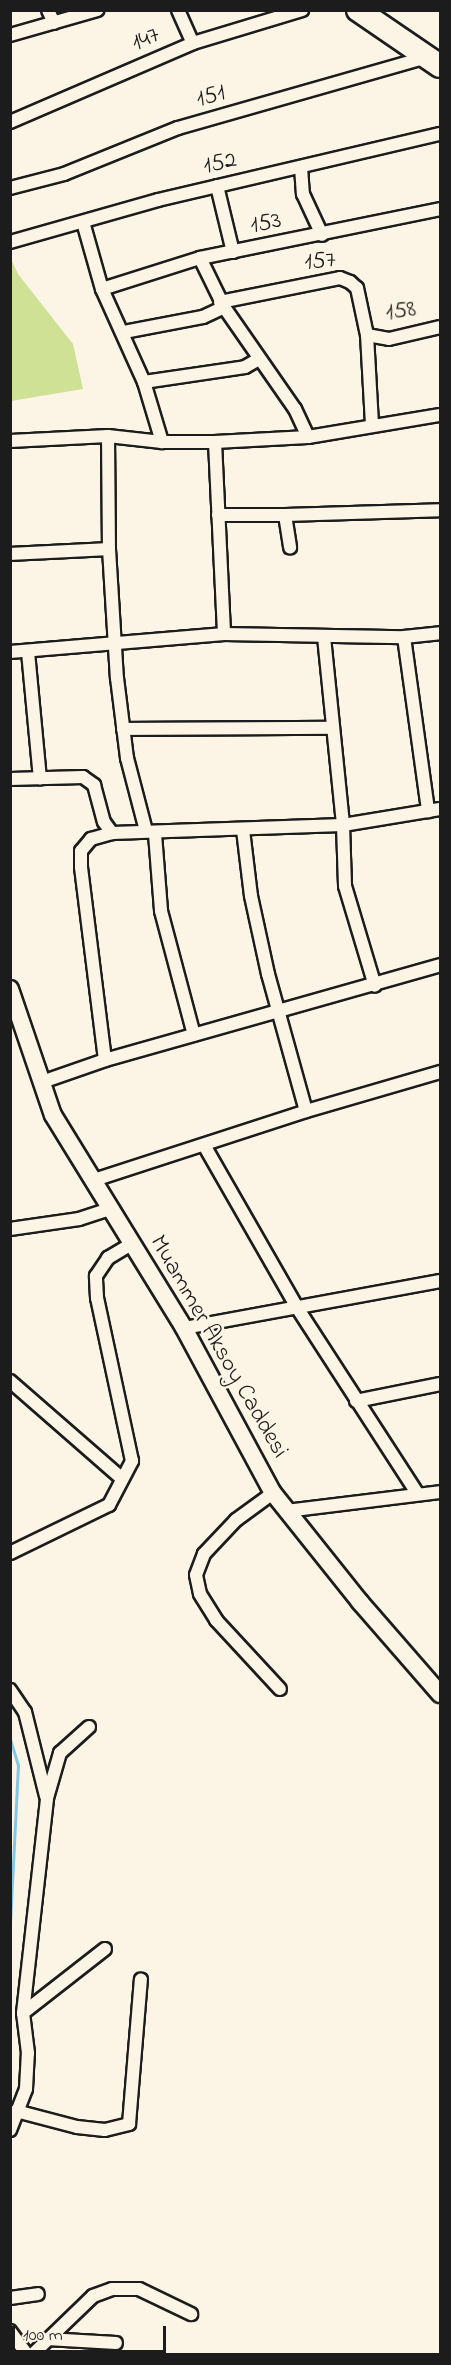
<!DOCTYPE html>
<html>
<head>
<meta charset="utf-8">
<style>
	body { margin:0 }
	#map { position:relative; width:451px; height:2365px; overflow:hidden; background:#fcf5e5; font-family:"Indie Flower",sans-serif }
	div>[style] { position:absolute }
	.green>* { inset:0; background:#cee195 }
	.stream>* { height:3px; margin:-1.5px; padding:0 1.5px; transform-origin:1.5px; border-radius:1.5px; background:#85c5e6 }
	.roads { filter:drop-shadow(2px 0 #1c1c1c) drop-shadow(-2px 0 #1c1c1c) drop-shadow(0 2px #1c1c1c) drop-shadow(0 -2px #1c1c1c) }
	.street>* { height:12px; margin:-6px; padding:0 6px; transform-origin:6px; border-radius:6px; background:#fcf5e5 }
	.secondary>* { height:16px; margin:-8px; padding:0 8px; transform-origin:8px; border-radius:8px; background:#fcf5e5 }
	.highway>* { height:22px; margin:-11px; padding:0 11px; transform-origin:11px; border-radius:11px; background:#fcf5e5 }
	span { translate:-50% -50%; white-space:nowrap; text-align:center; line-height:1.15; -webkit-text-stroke:5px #fcf5e5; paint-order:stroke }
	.street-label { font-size:24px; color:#1c1c1c }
	.frame { position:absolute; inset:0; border:12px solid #1c1c1c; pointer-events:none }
	.scale { position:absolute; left:12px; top:2326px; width:154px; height:27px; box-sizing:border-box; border:3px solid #1c1c1c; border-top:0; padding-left:8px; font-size:18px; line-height:21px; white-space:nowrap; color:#1c1c1c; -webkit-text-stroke:4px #fcf5e5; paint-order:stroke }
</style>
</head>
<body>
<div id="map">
	<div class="green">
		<i style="clip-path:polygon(10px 257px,18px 274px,73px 344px,83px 389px,11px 401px)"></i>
	</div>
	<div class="stream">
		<i style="left:10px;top:1739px;width:27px;rotate:73deg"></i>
		<i style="left:18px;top:1765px;width:156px;rotate:92.9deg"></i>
	</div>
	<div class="roads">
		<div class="street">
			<i style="left:48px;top:10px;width:14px;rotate:65deg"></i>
			<i style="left:178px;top:10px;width:36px;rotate:66deg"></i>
			<i style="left:10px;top:35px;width:91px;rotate:-16deg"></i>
			<i style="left:10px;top:122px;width:199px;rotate:-23.3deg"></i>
			<i style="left:193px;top:43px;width:114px;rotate:-16.8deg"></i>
			<i style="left:301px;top:167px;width:27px;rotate:86deg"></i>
			<i style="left:303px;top:194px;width:45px;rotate:65.1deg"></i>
			<i style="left:217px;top:186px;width:68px;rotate:76.4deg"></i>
			<i style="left:10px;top:188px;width:56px;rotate:-14.5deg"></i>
			<i style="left:64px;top:174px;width:123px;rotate:-22deg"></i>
			<i style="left:178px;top:128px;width:259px;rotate:-15.9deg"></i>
			<i style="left:83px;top:222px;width:70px;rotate:74.2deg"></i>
			<i style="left:102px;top:289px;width:102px;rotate:65.7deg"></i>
			<i style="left:144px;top:382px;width:63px;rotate:73.3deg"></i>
			<i style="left:10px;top:242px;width:154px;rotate:-15.8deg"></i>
			<i style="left:158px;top:200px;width:290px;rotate:-13.2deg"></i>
			<i style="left:200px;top:258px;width:55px;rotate:63.9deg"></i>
			<i style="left:224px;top:307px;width:124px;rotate:55.2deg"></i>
			<i style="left:295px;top:409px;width:31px;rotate:65deg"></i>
			<i style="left:102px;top:289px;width:103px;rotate:-17.6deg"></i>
			<i style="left:200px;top:258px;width:245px;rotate:-11.5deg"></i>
			<i style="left:220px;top:302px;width:122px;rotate:-11.3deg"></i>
			<i style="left:340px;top:278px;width:11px;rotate:22deg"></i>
			<i style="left:350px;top:282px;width:9px;rotate:41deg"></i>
			<i style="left:357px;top:288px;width:48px;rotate:78deg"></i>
			<i style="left:367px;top:335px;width:89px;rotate:86.8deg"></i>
			<i style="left:124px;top:332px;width:80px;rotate:-10.8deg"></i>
			<i style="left:203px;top:317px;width:23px;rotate:-25deg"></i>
			<i style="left:367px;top:335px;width:22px;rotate:10deg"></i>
			<i style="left:389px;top:339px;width:52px;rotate:-13.2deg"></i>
			<i style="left:144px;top:382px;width:102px;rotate:-8.4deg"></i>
			<i style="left:245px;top:367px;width:16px;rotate:-30deg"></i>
			<i style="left:108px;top:436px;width:113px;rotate:89.5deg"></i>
			<i style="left:109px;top:549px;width:129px;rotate:86.5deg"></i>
			<i style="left:117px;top:678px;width:81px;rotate:82.9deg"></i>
			<i style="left:127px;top:758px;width:75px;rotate:75.4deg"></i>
			<i style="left:10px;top:441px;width:98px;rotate:-2.9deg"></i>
			<i style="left:108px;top:436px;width:54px;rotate:6.3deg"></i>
			<i style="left:162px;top:442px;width:53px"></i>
			<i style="left:215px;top:442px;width:93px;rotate:-3.1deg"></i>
			<i style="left:308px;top:437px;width:134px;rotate:-9.5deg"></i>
			<i style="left:215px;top:442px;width:192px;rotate:87.3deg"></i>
			<i style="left:218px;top:515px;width:67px"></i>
			<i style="left:285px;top:515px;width:33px;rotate:81deg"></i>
			<i style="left:285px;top:515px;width:155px;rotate:-1.8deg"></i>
			<i style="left:10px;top:554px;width:99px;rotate:-2.9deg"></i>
			<i style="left:324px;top:637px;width:189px;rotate:84.2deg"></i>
			<i style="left:343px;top:825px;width:61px;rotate:88.1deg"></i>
			<i style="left:345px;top:886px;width:104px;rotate:73.3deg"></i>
			<i style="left:404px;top:637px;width:176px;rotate:82.1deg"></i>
			<i style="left:10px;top:652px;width:215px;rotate:-4.8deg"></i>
			<i style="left:224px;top:634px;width:180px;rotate:1deg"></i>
			<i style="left:404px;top:637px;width:36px;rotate:-6deg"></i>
			<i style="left:28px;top:652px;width:127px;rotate:84.6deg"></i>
			<i style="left:123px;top:729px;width:210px;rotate:-0.3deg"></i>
			<i style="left:10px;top:779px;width:73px;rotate:-1.6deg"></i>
			<i style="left:83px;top:777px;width:14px;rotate:36deg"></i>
			<i style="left:94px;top:785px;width:38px;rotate:75deg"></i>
			<i style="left:104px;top:822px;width:14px;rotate:54deg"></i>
			<i style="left:112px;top:833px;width:231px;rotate:-2deg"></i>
			<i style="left:343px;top:825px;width:98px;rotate:-9.4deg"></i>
			<i style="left:243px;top:830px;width:66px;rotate:83.1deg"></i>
			<i style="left:251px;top:896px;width:80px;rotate:77.7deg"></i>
			<i style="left:268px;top:974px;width:142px;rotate:74.5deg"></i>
			<i style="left:155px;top:834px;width:77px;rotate:85.5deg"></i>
			<i style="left:161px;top:911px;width:128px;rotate:75.1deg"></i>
			<i style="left:105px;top:1060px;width:194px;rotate:-97.1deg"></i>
			<i style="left:81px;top:867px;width:16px;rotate:-90deg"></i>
			<i style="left:81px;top:851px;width:16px;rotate:-50deg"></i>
			<i style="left:91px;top:839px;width:22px;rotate:-16deg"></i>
			<i style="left:42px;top:1082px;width:67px;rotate:-19.2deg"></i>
			<i style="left:105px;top:1060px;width:348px;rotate:-15.8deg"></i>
			<i style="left:204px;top:1145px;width:189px;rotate:60.2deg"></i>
			<i style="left:298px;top:1309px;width:219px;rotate:57.1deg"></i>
			<i style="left:94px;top:1180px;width:223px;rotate:-18deg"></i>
			<i style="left:306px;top:1111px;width:140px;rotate:-16.2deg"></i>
			<i style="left:10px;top:1229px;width:70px;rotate:-8.2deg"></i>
			<i style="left:79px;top:1219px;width:33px;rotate:-18deg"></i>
			<i style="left:184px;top:1328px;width:260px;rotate:-10.4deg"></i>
			<i style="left:10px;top:1381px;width:147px;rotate:41.1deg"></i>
			<i style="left:356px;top:1401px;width:86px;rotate:-11.4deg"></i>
			<i style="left:273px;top:1493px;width:46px;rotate:143.9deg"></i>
			<i style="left:236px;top:1520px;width:47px;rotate:133.3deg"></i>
			<i style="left:204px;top:1554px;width:22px;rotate:111deg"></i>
			<i style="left:196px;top:1575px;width:19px;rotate:78deg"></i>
			<i style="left:200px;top:1594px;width:31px;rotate:58deg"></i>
			<i style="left:216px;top:1620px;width:94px;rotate:47.2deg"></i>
			<i style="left:286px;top:1511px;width:155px;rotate:-7deg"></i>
			<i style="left:10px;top:1553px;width:110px;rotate:-25.9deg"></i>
			<i style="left:109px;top:1505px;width:50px;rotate:-62.4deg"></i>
			<i style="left:132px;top:1461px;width:167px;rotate:-102.1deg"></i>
			<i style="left:97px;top:1298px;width:22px;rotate:-93deg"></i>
			<i style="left:96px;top:1276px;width:22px;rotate:-56deg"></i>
			<i style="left:108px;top:1258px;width:27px;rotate:-31deg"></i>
			<i style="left:10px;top:1690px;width:27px;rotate:56deg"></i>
			<i style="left:25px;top:1712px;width:87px;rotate:76deg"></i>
			<i style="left:23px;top:2013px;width:216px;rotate:-83.6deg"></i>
			<i style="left:47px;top:1798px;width:47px;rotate:-73.9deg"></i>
			<i style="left:60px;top:1753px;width:39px;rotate:-42deg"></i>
			<i style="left:16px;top:2111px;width:63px;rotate:14.7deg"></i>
			<i style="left:77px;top:2127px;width:28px;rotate:6deg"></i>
			<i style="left:105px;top:2130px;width:25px;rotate:-14deg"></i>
			<i style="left:129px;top:2124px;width:145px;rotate:-85.3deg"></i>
			<i style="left:10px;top:2130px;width:44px;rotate:-68.7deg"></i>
			<i style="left:26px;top:2089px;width:36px;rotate:-87deg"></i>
			<i style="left:28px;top:2053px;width:40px;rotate:-97.1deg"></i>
			<i style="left:23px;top:2013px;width:104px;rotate:-38deg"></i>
			<i style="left:10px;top:2298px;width:28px;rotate:-8deg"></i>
			<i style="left:10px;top:2331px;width:29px;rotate:54deg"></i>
			<i style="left:47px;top:2339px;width:69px;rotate:3.3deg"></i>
			<i style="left:33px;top:2354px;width:83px;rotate:-44deg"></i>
			<i style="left:93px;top:2296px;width:20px;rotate:-20deg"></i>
			<i style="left:112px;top:2289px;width:27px"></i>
			<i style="left:139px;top:2289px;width:58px;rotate:25.7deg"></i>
		</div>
		<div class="secondary">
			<i style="left:10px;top:989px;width:133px;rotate:71.2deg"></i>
			<i style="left:53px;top:1115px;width:250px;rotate:58.4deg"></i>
			<i style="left:184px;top:1328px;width:187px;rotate:61.7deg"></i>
			<i style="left:273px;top:1493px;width:139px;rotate:51.4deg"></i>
			<i style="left:360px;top:1602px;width:122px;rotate:49deg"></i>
		</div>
		<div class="highway">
			<i style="left:358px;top:10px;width:99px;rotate:34.3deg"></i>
		</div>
	</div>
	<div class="street-label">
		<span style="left:146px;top:40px;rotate:-23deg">147</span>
		<span style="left:211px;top:97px;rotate:-16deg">151</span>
		<span style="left:220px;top:164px;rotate:-13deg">152</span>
		<span style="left:266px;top:224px;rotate:-11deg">153</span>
		<span style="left:320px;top:262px;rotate:-5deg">157</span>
		<span style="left:401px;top:312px;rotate:-8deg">158</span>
		<span style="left:218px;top:1347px;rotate:60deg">Muammer Aksoy Caddesi</span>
	</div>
	<div class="frame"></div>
	<div class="scale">100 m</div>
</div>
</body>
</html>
